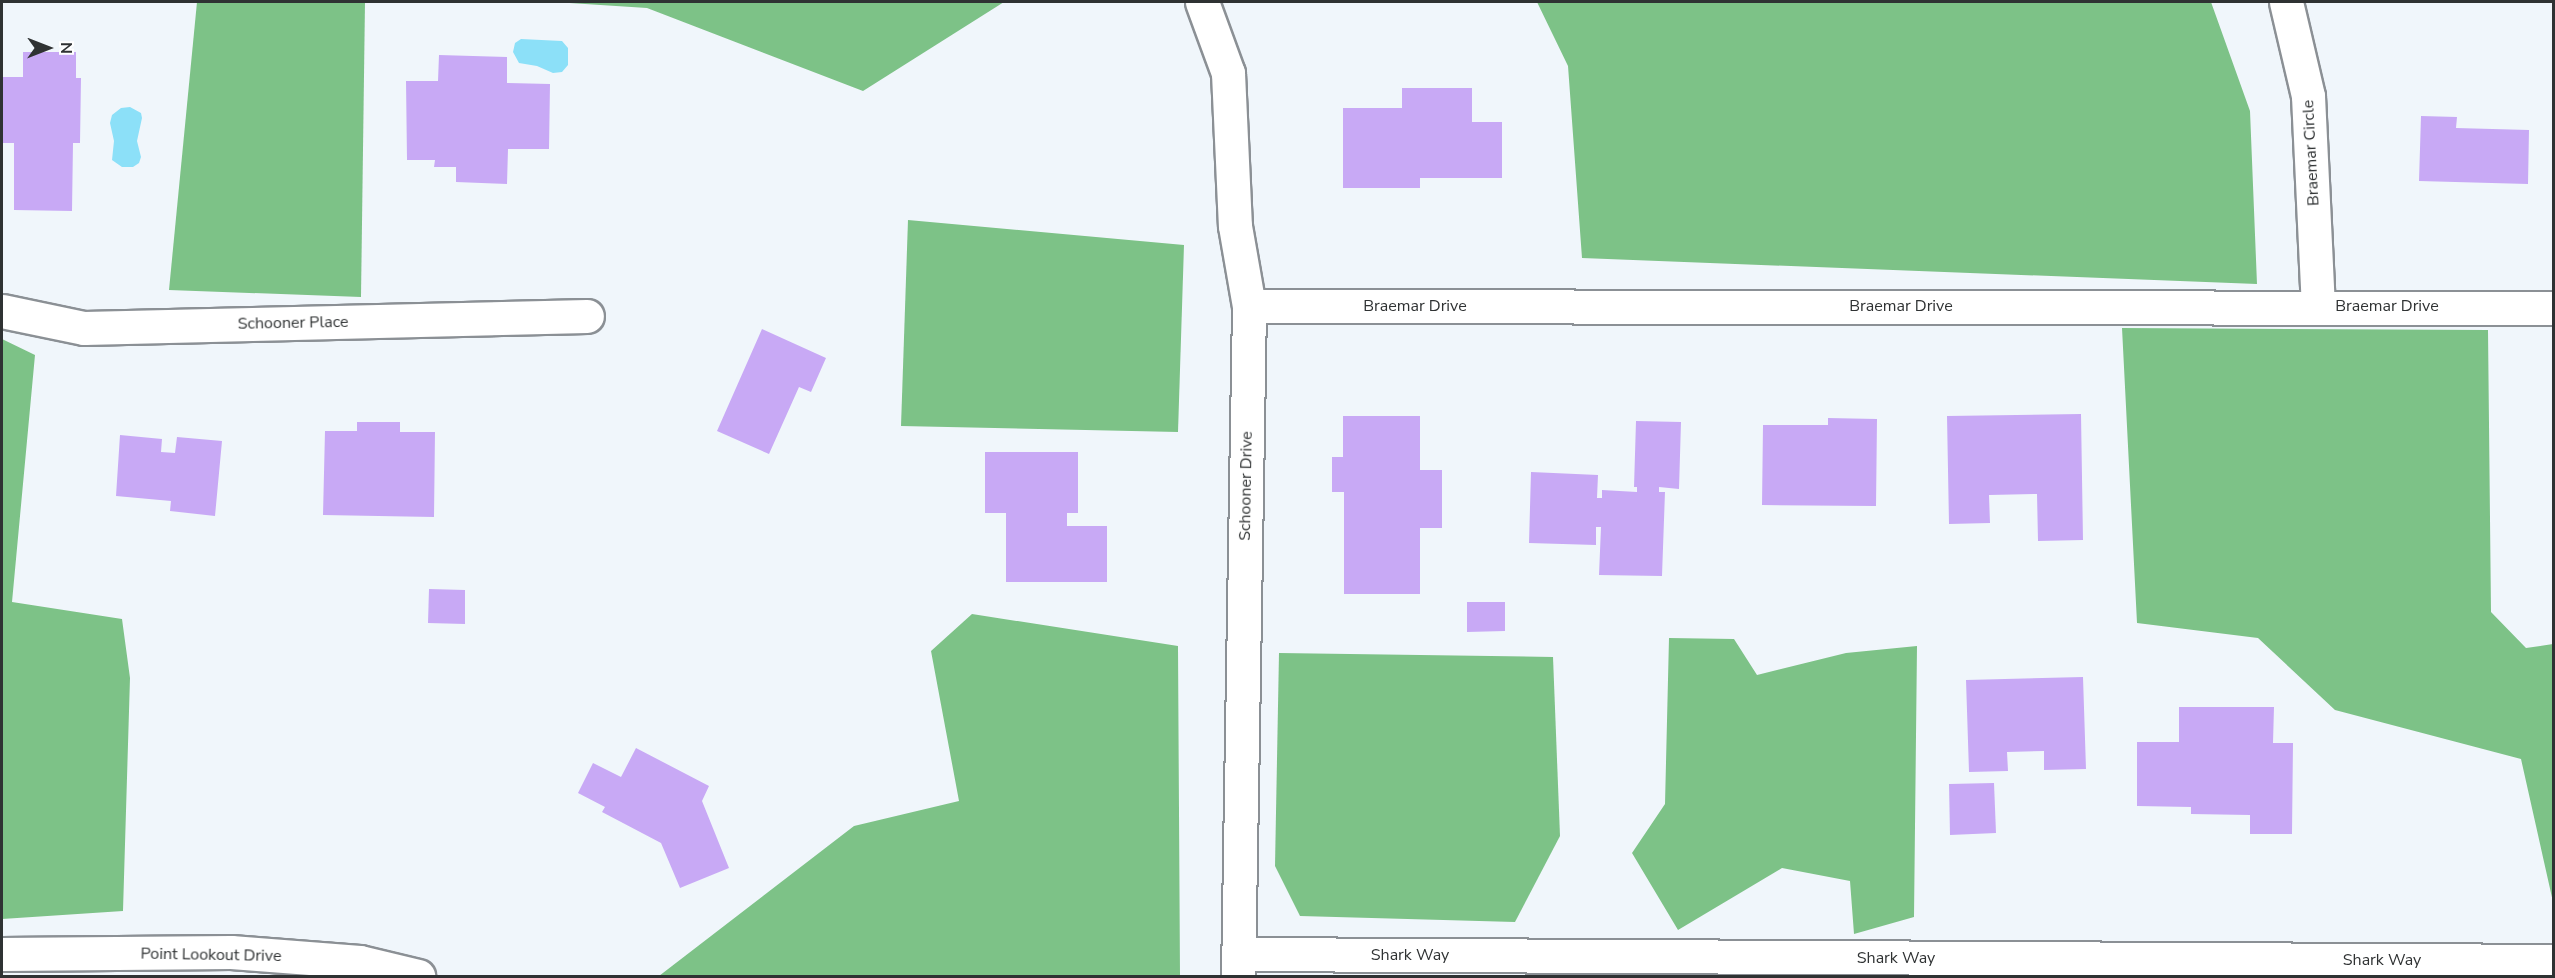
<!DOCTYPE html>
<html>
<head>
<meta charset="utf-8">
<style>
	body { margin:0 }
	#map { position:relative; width:2555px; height:978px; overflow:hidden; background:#f0f6fb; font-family:"Nunito Sans",sans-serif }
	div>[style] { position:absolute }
	.forest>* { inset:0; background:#7dc287 }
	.water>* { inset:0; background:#8ce0f8 }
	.building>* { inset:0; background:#c8a9f5 }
	.roads { filter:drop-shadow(2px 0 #8b9095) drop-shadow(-2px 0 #8b9095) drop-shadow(0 2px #8b9095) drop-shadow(0 -2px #8b9095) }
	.minor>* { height:33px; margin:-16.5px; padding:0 16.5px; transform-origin:16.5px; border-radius:16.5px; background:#fff }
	span { translate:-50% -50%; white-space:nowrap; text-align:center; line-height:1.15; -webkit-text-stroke:4.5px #fff; paint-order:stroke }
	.street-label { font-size:16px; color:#2f3233 }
	.frame { position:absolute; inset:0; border:3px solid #2f3233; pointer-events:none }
	.north { position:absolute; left:18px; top:18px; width:60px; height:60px; -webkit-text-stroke:4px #fff; paint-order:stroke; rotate:90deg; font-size:16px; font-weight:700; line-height:24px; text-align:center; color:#2f3233 }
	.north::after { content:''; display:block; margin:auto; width:21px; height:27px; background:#2f3233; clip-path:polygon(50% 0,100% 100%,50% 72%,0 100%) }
</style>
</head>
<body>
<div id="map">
	<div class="forest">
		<i style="clip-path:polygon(197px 2px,365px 2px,361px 297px,169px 290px)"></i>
		<i style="clip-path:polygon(554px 2px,1004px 2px,863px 91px,647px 8px)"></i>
		<i style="clip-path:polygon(1537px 2px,2211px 2px,2250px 111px,2257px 284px,1582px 258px,1568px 66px)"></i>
		<i style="clip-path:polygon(908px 220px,1184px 245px,1178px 432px,901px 426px)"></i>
		<i style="clip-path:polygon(2122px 328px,2488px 330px,2491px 612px,2526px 648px,2553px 644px,2553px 902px,2521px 759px,2335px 710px,2258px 638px,2137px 623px)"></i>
		<i style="clip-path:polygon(2px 339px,35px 355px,12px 602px,122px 619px,130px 678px,123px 911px,2px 919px)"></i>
		<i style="clip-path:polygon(972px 614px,1178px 646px,1180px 976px,659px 976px,854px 826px,959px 801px,931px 651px)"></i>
		<i style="clip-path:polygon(1669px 638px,1734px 639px,1757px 675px,1846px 653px,1917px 646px,1914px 917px,1854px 934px,1850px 881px,1782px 868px,1678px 930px,1632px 853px,1665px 804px)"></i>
		<i style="clip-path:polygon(1279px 653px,1553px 657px,1560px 836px,1515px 922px,1300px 916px,1275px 866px)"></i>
	</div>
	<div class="water">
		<i style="clip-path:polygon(521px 39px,562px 41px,568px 48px,568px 65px,562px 72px,553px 73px,537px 66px,519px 63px,513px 52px,515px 43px)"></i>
		<i style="clip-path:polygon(130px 107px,141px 113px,142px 118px,137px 141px,141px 157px,139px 163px,133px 167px,122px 167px,112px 160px,114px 141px,110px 123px,112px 115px,121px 108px)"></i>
	</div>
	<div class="building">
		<i style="clip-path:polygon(23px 52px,76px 52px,76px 78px,81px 78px,80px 143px,73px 143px,72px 211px,14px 210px,14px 143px,2px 143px,2px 77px,23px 77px)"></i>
		<i style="clip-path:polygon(439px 55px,507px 57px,507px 83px,550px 84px,549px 149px,508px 149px,507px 184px,456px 182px,456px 167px,434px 167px,435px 160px,407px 160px,406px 81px,438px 81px)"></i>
		<i style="clip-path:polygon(1402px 88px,1472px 88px,1472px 122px,1502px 122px,1502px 178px,1420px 178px,1420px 188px,1343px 188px,1343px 108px,1402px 108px)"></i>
		<i style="clip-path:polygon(2421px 116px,2457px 117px,2456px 128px,2529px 130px,2528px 184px,2419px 181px)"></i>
		<i style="clip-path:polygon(762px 329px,826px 358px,811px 392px,799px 387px,769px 454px,717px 431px)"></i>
		<i style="clip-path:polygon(2081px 414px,2083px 540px,2038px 541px,2037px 494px,1989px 495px,1990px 523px,1949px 524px,1947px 416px)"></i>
		<i style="clip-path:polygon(1343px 416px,1420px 416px,1420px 470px,1442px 470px,1442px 528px,1420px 528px,1420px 594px,1344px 594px,1344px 492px,1332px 492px,1332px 457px,1343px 457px)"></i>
		<i style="clip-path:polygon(1828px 418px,1877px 419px,1876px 506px,1762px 505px,1763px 425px,1828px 425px)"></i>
		<i style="clip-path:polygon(1636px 421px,1681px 422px,1679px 489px,1659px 487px,1659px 492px,1665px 492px,1662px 576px,1599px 575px,1601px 527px,1596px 527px,1596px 545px,1529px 543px,1531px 472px,1598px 475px,1597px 498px,1602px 498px,1602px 490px,1637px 492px,1637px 487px,1634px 487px)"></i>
		<i style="clip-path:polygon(357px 422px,400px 422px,400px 432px,435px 432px,434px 517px,323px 515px,325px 431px,357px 431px)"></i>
		<i style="clip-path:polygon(120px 435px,162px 439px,161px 452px,175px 453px,177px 437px,222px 441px,215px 516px,170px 511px,171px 501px,116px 496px)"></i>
		<i style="clip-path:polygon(985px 452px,1078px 452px,1078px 513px,1067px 513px,1067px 526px,1107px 526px,1107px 582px,1006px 582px,1006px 513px,985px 513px)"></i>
		<i style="clip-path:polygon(429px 589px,465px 590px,465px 624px,428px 623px)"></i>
		<i style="clip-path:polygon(1467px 602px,1505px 602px,1505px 631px,1467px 632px)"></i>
		<i style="clip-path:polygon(2083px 677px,2086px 769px,2044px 770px,2044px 751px,2007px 752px,2008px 771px,1969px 772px,1966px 680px)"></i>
		<i style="clip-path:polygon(2179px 707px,2274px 707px,2273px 743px,2293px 743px,2292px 834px,2250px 834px,2250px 815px,2191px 814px,2191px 807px,2137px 806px,2137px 742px,2179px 742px)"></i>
		<i style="clip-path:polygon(636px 748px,709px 786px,702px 801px,729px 868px,680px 888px,661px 843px,602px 812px,605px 807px,578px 793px,593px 763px,621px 777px)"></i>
		<i style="clip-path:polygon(1994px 783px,1996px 833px,1950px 835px,1949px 784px)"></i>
	</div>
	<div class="roads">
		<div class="minor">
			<i style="left:1202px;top:2px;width:76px;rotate:69.9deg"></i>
			<i style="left:1228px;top:73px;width:153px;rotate:87.4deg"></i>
			<i style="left:1235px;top:226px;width:81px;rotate:80.1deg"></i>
			<i style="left:1249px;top:306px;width:669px;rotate:90.94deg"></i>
			<i style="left:2286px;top:2px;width:97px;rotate:76.8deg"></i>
			<i style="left:2308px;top:96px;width:210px;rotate:87.3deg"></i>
			<i style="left:1249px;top:306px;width:1305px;rotate:0.09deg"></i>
			<i style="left:2px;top:311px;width:84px;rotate:11.7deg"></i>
			<i style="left:84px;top:328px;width:503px;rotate:-1.37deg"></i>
			<i style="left:2px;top:954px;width:229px;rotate:-0.5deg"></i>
			<i style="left:231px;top:952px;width:129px;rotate:4.4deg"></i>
			<i style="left:360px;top:962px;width:60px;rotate:13.6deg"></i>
			<i style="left:1238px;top:954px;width:1316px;rotate:0.3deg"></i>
		</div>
	</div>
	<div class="street-label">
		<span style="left:2311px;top:153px;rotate:-93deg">Braemar Circle</span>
		<span style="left:1415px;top:306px">Braemar Drive</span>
		<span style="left:1901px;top:306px">Braemar Drive</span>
		<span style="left:2387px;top:306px">Braemar Drive</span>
		<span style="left:293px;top:323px;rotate:-1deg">Schooner Place</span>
		<span style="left:1246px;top:486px;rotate:-89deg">Schooner Drive</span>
		<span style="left:211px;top:955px;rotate:1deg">Point Lookout Drive</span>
		<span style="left:1410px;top:955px">Shark Way</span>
		<span style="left:1896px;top:958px">Shark Way</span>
		<span style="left:2382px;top:960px">Shark Way</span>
	</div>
	<div class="frame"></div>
	<div class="north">N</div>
</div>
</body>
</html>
